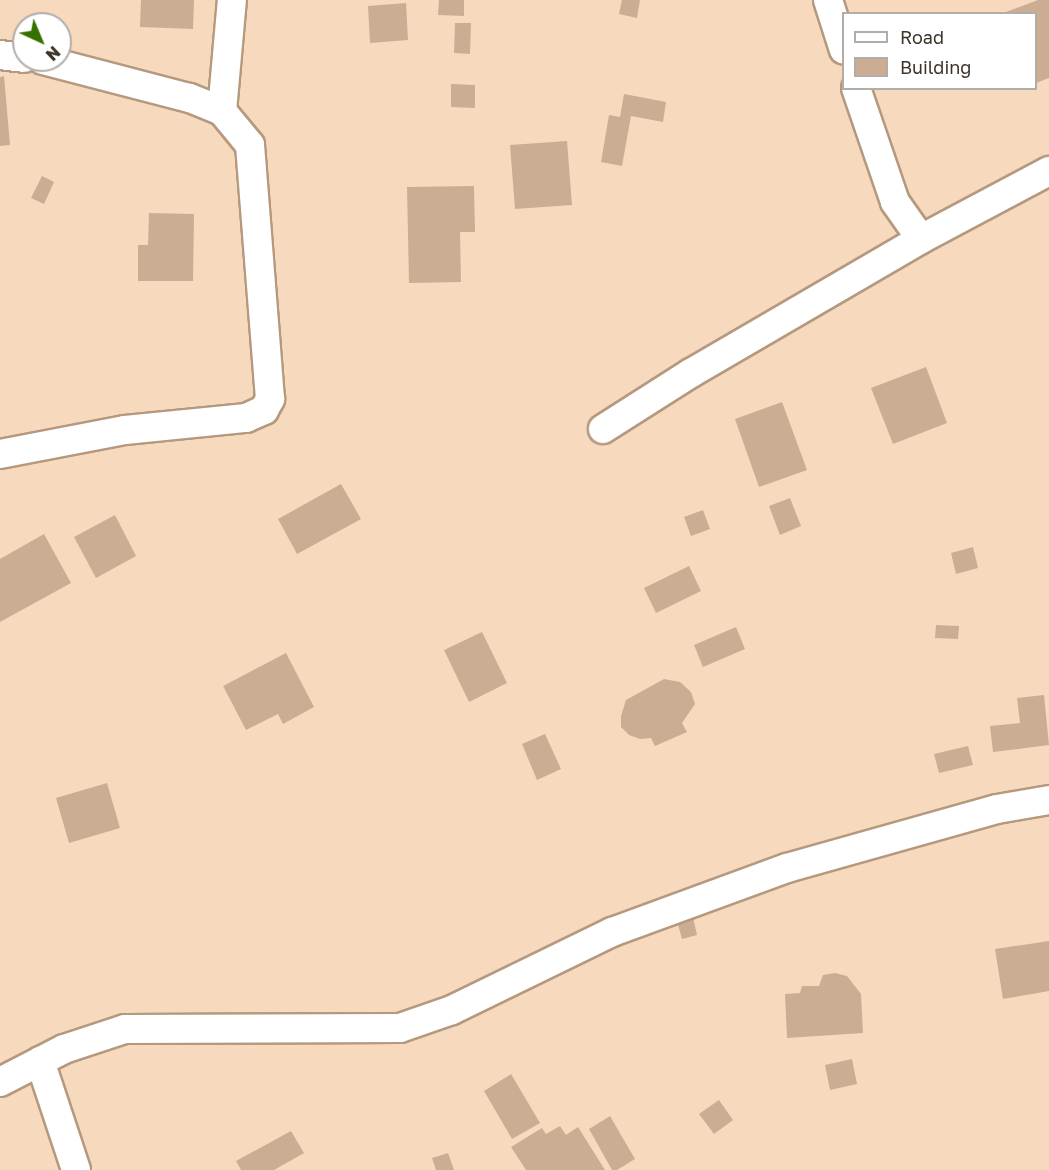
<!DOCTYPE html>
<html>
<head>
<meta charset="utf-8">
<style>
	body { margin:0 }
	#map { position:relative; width:1049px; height:1170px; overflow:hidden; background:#f7dabe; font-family:"Golos Text",sans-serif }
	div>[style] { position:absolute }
	.building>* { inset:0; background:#caad93 }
	.roads { filter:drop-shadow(2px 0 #b5997f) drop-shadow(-2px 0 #b5997f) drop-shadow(0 2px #b5997f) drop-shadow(0 -2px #b5997f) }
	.minor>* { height:28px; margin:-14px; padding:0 14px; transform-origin:14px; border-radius:14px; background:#fff }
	span { translate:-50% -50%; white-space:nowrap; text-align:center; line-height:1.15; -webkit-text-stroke:5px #fff; paint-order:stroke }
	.legend { position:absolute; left:842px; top:12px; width:195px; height:78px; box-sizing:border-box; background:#fff; border:2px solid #b2ada9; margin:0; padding:8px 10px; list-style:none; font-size:18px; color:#3e3328 }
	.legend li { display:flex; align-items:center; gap:12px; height:30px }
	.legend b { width:30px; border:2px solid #b2ada9 }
	.north { position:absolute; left:12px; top:12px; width:60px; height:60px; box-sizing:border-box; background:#fff; border:2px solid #b2ada9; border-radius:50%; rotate:136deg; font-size:16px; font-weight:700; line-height:24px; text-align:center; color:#3e3328 }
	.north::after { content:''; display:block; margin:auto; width:21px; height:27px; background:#367100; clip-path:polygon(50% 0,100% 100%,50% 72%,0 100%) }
</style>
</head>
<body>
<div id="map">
	<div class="building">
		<i style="clip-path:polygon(141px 0,194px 0,193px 29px,140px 27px)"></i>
		<i style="clip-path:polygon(439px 0,464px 0,464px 16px,438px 15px)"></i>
		<i style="clip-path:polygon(622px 0,640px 0,637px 18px,619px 14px)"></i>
		<i style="clip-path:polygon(1038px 0,1049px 0,1049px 78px,1036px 83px,1036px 14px,1003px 13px)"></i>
		<i style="clip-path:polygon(406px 3px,408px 40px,370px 43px,368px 6px)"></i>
		<i style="clip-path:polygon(455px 23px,471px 23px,470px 54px,454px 53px)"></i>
		<i style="clip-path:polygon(4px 76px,10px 145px,0 146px,0 77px)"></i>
		<i style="clip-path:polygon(451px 84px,475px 85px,475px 108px,451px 107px)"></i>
		<i style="clip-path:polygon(624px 94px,666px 102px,663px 122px,631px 116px,622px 166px,601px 162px,609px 115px,620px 117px)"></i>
		<i style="clip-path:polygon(567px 141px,572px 205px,515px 209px,510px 145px)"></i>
		<i style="clip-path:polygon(42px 176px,54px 182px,44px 204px,31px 198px)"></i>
		<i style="clip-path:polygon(474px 186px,475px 232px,460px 232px,461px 282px,409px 283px,407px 187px)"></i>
		<i style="clip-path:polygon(149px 213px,194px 214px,193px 281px,138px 281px,138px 245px,148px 245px)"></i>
		<i style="clip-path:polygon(926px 367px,947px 423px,893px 444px,871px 388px)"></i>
		<i style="clip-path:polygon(782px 402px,807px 470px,759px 487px,735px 419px)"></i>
		<i style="clip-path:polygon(341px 484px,361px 519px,297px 554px,278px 519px)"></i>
		<i style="clip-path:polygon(790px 498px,801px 526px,780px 535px,769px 506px)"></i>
		<i style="clip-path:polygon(703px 510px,710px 529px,691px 536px,684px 517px)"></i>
		<i style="clip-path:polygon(115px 515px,136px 556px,96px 578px,74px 537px)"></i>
		<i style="clip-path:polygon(44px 534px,71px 583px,0 622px,0 559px)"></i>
		<i style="clip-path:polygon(973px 547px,978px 568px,956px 574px,951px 553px)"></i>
		<i style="clip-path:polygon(689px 566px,701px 591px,656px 613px,644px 588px)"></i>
		<i style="clip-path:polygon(936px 625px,959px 626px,958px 639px,935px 638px)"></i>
		<i style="clip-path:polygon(736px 627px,745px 649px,703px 667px,694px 645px)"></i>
		<i style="clip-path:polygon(482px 632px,507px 683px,469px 702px,444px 650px)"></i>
		<i style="clip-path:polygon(286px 653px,314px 707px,283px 724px,278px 714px,246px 730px,223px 686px)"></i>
		<i style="clip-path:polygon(664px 679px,680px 682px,691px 692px,695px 704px,682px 723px,687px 732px,655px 746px,651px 738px,640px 739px,629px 735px,621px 727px,621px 716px,626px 700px)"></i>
		<i style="clip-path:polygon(1044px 695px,1049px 745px,993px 752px,990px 726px,1020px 723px,1017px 698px)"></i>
		<i style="clip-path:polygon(545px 734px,561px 769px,537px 780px,522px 744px)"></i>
		<i style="clip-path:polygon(968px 746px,973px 765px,939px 773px,934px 754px)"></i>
		<i style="clip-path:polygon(107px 783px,120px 828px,69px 843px,56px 798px)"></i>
		<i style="clip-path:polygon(693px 917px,697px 935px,682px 939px,677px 921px)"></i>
		<i style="clip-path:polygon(1049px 941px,1049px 991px,1003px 999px,995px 949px)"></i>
		<i style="clip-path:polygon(835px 973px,847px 976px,861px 994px,863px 1033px,787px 1038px,785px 994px,800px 993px,802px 986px,819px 986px,823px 975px)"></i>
		<i style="clip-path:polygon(852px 1059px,857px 1084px,830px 1090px,825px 1065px)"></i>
		<i style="clip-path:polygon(511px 1074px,540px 1123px,512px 1139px,484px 1091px)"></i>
		<i style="clip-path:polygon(719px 1100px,733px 1120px,714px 1134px,699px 1114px)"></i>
		<i style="clip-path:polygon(610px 1116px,635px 1159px,617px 1170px,612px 1170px,589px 1129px)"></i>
		<i style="clip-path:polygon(560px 1126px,566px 1135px,578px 1127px,605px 1170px,526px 1170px,511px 1147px,542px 1128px,546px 1134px)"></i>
		<i style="clip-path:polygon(291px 1131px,304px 1153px,274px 1170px,241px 1170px,236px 1161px)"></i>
		<i style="clip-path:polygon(448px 1153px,454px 1170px,436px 1170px,432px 1158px)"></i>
	</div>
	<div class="roads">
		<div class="minor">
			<i style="left:828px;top:0;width:52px;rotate:72.3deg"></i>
			<i style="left:0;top:55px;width:24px;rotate:7deg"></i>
			<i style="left:856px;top:88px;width:120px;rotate:71.1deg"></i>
			<i style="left:895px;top:202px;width:45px;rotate:54.9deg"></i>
			<i style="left:921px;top:239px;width:145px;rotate:-28deg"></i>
			<i style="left:222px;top:111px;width:111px;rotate:-84.9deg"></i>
			<i style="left:603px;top:429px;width:104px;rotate:-32.5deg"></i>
			<i style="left:691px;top:373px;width:266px;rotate:-30.2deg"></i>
			<i style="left:0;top:454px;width:127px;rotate:-10.9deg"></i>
			<i style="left:125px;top:430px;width:122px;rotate:-5.7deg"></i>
			<i style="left:246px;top:418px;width:20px;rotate:-24deg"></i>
			<i style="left:264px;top:410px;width:13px;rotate:-61deg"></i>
			<i style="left:270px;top:399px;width:255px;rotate:-94.5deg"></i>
			<i style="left:250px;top:145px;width:44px;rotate:-129.5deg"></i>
			<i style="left:222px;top:111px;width:35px;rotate:-158deg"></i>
			<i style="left:189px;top:98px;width:151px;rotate:-165.4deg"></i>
			<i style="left:40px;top:1061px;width:115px;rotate:71.7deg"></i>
			<i style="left:0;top:1082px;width:72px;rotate:-27.3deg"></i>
			<i style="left:64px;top:1049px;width:64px;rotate:-18.2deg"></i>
			<i style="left:125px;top:1029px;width:275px;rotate:-0.2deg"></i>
			<i style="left:400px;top:1028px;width:55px;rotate:-19.1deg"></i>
			<i style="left:452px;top:1010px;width:178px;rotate:-26deg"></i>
			<i style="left:612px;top:932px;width:186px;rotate:-20.1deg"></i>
			<i style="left:787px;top:868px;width:218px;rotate:-15.7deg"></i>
			<i style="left:997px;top:809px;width:53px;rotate:-9.8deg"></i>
		</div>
	</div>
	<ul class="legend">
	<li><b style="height:8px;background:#fff"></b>Road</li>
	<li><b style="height:16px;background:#caad93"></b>Building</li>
	</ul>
	<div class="north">N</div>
</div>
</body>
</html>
